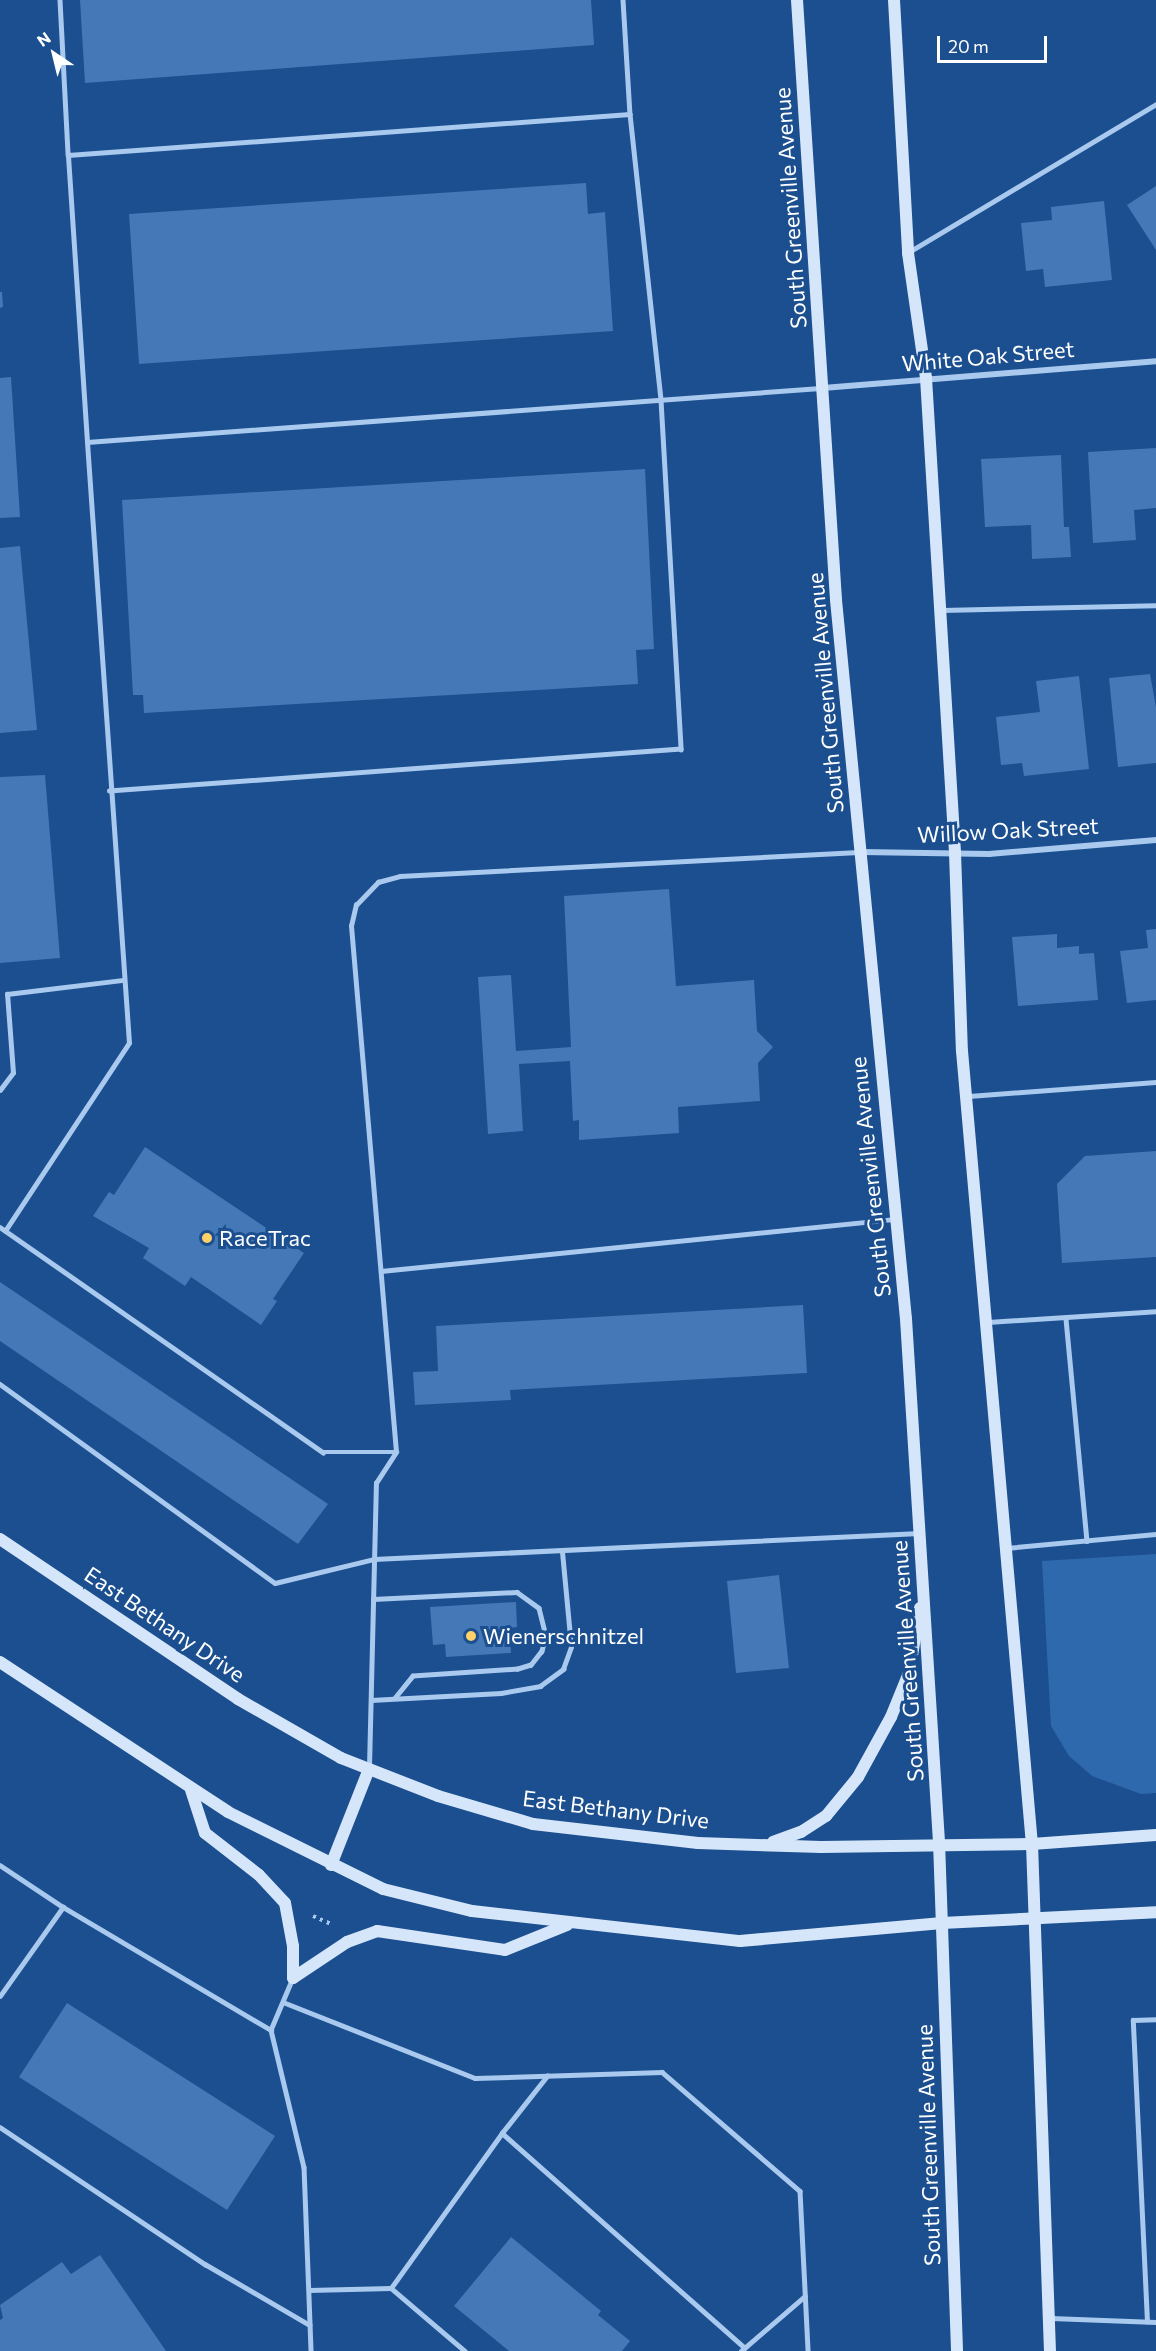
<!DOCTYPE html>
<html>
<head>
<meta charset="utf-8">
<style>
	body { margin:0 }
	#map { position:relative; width:1156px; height:2351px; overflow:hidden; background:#1b4f8f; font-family:Commissioner,sans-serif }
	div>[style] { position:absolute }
	.green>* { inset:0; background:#2e69ad }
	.building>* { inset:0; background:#4478b7 }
	.path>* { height:4px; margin-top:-2px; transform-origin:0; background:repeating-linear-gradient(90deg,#a9c9ee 0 3px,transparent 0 7.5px) }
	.lane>* { height:4.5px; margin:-2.25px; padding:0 2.25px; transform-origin:2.25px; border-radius:2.25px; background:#a9c9ee }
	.street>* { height:6px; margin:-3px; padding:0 3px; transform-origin:3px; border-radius:3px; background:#a9c9ee }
	.secondary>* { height:12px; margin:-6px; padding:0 6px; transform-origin:6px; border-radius:6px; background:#d6e6fa }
	.dots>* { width:16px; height:16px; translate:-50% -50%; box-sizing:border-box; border:3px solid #1b4f8f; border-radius:50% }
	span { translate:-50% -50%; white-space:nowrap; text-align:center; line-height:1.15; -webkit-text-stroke:6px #1b4f8f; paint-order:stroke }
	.street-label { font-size:22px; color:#fff }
	.poi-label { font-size:22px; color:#fff }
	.left { translate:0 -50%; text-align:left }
	.north { position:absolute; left:24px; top:24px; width:60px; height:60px; -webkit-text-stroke:4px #1b4f8f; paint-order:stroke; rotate:325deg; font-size:16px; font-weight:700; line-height:24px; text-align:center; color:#fff }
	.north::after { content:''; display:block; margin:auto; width:21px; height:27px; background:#fff; clip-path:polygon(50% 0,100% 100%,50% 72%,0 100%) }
	.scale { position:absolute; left:937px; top:36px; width:110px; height:27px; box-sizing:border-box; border:3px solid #fff; border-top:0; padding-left:8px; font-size:18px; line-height:21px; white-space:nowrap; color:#fff; -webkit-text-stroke:4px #1b4f8f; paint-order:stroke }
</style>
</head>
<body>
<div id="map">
	<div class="green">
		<i style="clip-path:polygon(1156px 1554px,1156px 1793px,1141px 1794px,1092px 1776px,1069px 1756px,1051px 1726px,1042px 1561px)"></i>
	</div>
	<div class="building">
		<i style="clip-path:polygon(80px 0,591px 0,594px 45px,85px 83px)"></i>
		<i style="clip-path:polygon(586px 183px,588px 214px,605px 212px,613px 331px,139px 364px,129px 214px)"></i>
		<i style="clip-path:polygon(1156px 186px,1156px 250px,1127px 205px)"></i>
		<i style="clip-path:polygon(1104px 201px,1112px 280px,1045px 287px,1043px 269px,1026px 271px,1021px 223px,1052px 220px,1051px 207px)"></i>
		<i style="clip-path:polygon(0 292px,2px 292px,3px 307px,0 308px)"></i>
		<i style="clip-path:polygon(11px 377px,20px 517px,0 518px,0 378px)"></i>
		<i style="clip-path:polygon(1156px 448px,1156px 508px,1134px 510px,1136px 540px,1093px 543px,1088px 452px)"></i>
		<i style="clip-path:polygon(1061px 455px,1064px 527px,1069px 527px,1071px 557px,1032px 559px,1031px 525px,985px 527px,981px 459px)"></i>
		<i style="clip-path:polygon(645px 469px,654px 649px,636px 650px,638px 684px,144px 713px,143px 695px,133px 695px,122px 500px)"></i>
		<i style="clip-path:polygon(20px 546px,37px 730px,0 733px,0 548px)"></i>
		<i style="clip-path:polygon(1150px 674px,1156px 707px,1156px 763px,1118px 767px,1109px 678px)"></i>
		<i style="clip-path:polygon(1079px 676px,1089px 769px,1024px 776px,1022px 763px,1001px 765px,996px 717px,1040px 712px,1036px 681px)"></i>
		<i style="clip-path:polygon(45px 775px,60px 958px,0 963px,0 777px)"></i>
		<i style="clip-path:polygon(669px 889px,676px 986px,754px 980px,757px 1031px,773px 1047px,758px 1063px,760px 1101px,678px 1107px,679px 1133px,579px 1140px,579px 1120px,573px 1121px,570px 1061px,519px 1064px,523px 1131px,488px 1134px,478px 977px,511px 975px,516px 1051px,571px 1047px,564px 896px)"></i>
		<i style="clip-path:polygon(1156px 929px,1156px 1000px,1127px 1003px,1120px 951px,1148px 948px,1146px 930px)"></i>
		<i style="clip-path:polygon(1057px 934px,1057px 948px,1079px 946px,1079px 954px,1094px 953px,1098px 1000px,1018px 1006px,1012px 937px)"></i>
		<i style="clip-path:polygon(145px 1147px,304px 1253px,273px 1299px,277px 1301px,261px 1325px,191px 1277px,185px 1286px,143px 1258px,149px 1248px,93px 1216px,109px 1192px,114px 1195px)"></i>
		<i style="clip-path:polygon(1156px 1151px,1156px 1257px,1062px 1263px,1057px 1184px,1085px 1156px)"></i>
		<i style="clip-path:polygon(0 1282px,328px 1504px,298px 1544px,0 1341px)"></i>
		<i style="clip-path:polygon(803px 1305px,807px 1373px,510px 1390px,511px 1400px,415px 1405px,413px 1372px,438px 1371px,436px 1326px)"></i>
		<i style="clip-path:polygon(779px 1575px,789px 1668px,736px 1673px,727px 1581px)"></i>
		<i style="clip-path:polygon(516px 1602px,517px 1627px,510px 1628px,511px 1653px,446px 1657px,445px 1644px,433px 1645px,430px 1607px)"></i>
		<i style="clip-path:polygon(67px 2003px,275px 2136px,227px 2210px,19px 2077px)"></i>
		<i style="clip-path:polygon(511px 2237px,601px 2311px,598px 2315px,630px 2341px,622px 2351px,509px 2351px,454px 2306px)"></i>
		<i style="clip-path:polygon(100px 2255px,166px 2351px,0 2351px,0 2320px,3px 2318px,0 2305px,62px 2262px,71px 2274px)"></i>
	</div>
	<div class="path">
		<i style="left:313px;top:1916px;width:20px;rotate:24deg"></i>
	</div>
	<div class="lane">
		<i style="left:60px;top:0;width:155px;rotate:87deg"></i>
		<i style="left:623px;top:0;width:114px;rotate:86.5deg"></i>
		<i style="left:909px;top:252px;width:288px;rotate:-30.9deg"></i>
		<i style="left:87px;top:442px;width:288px;rotate:-93.8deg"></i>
		<i style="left:68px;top:155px;width:563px;rotate:-4.17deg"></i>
		<i style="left:630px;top:114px;width:288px;rotate:83.8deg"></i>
		<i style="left:661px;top:400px;width:350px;rotate:86.7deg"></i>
		<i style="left:681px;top:749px;width:573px;rotate:175.79deg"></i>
		<i style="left:942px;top:610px;width:214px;rotate:-1.3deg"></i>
		<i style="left:0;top:1090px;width:21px;rotate:-53deg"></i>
		<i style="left:13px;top:1073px;width:79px;rotate:-94.3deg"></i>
		<i style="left:7px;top:994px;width:117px;rotate:-6.9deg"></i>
		<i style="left:969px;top:1096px;width:188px;rotate:-4.3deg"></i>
		<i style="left:0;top:1227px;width:394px;rotate:34.9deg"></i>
		<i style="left:323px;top:1452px;width:73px"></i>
		<i style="left:5px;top:1231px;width:225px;rotate:-56.6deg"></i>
		<i style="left:129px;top:1043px;width:602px;rotate:-94deg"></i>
		<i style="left:87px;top:442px;width:735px;rotate:-4.21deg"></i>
		<i style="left:381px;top:1271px;width:517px;rotate:-5.78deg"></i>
		<i style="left:1066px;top:1319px;width:223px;rotate:84.6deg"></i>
		<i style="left:988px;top:1322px;width:168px;rotate:-3.7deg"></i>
		<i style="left:0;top:1384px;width:339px;rotate:35.9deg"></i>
		<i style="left:275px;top:1583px;width:102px;rotate:-13.6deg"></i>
		<i style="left:374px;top:1559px;width:546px;rotate:-2.73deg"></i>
		<i style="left:1006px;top:1548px;width:151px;rotate:-5.3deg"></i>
		<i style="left:373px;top:1599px;width:144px;rotate:-2.8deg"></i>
		<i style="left:517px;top:1592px;width:27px;rotate:36deg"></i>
		<i style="left:539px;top:1608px;width:29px;rotate:76deg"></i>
		<i style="left:546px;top:1636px;width:16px;rotate:105deg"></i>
		<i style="left:542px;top:1651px;width:18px;rotate:128deg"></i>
		<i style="left:531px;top:1665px;width:14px;rotate:163deg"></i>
		<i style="left:518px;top:1669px;width:105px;rotate:176.2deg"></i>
		<i style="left:413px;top:1676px;width:28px;rotate:129deg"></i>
		<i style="left:371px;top:1700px;width:130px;rotate:-3.1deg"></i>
		<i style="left:501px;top:1693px;width:40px;rotate:-10deg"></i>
		<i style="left:540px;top:1686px;width:29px;rotate:-36deg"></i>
		<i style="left:563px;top:1669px;width:23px;rotate:-70deg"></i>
		<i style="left:571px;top:1647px;width:96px;rotate:-95.4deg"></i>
		<i style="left:369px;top:1767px;width:284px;rotate:-88.6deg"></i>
		<i style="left:376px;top:1483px;width:37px;rotate:-57deg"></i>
		<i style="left:396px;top:1452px;width:528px;rotate:-94.89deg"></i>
		<i style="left:351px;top:926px;width:22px;rotate:-77deg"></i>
		<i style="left:356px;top:905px;width:32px;rotate:-46deg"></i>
		<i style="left:378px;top:882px;width:23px;rotate:-15deg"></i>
		<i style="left:400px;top:876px;width:459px;rotate:-3deg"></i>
		<i style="left:0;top:1865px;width:76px;rotate:33.7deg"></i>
		<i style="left:293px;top:1978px;width:56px;rotate:112.9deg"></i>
		<i style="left:271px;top:2030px;width:141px;rotate:76.5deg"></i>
		<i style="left:304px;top:2167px;width:184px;rotate:87.8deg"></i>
		<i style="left:0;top:1996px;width:109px;rotate:-54.7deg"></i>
		<i style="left:63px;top:1907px;width:242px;rotate:30.6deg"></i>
		<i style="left:283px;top:2002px;width:206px;rotate:21.6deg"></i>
		<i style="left:475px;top:2078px;width:187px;rotate:-1.8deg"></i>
		<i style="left:662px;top:2072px;width:182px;rotate:40.8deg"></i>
		<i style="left:800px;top:2191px;width:160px;rotate:87.1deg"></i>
		<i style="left:0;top:2127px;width:247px;rotate:33.8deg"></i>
		<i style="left:205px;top:2264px;width:121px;rotate:30.2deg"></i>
		<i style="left:502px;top:2133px;width:73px;rotate:-51.7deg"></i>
		<i style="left:391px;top:2288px;width:191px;rotate:-54.4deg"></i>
		<i style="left:502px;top:2133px;width:324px;rotate:41.5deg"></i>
		<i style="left:309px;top:2290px;width:82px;rotate:-1.4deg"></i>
		<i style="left:391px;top:2288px;width:97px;rotate:40.4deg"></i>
		<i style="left:1051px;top:2318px;width:105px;rotate:2.2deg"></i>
		<i style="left:1147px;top:2322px;width:302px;rotate:-92.7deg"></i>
		<i style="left:1133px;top:2020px;width:23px;rotate:-2deg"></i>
		<i style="left:741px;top:2351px;width:84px;rotate:-40.7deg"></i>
	</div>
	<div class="street">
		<i style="left:823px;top:388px;width:334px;rotate:-4.6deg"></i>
		<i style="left:861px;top:852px;width:128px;rotate:0.9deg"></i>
		<i style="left:989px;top:854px;width:168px;rotate:-4.8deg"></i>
	</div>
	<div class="secondary">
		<i style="left:797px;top:0;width:601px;rotate:86.28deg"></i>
		<i style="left:836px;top:600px;width:722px;rotate:84.44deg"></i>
		<i style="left:906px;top:1319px;width:524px;rotate:86.39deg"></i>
		<i style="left:939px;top:1842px;width:509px;rotate:87.97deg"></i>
		<i style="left:894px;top:0;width:253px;rotate:86.8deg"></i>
		<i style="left:908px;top:253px;width:126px;rotate:81.8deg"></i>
		<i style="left:926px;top:378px;width:476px;rotate:86.5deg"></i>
		<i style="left:955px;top:853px;width:198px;rotate:88deg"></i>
		<i style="left:962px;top:1051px;width:796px;rotate:84.96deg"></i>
		<i style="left:1032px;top:1844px;width:507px;rotate:87.97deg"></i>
		<i style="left:0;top:1539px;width:287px;rotate:33.9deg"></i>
		<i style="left:238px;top:1699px;width:119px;rotate:29.8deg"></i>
		<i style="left:341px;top:1758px;width:104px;rotate:21.4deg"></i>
		<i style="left:438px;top:1796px;width:99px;rotate:16.4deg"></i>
		<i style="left:533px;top:1824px;width:166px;rotate:6.6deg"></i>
		<i style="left:698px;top:1843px;width:123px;rotate:1.9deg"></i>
		<i style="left:821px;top:1847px;width:211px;rotate:-0.8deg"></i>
		<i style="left:1032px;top:1844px;width:124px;rotate:-4.2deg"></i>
		<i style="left:0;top:1662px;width:273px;rotate:33.3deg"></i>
		<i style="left:228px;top:1812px;width:173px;rotate:26.4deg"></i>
		<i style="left:383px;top:1889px;width:92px;rotate:13.9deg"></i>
		<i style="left:472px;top:1911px;width:270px;rotate:6.4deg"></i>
		<i style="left:740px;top:1941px;width:203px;rotate:-5.1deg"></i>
		<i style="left:942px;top:1923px;width:214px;rotate:-2.9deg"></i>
		<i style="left:191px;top:1790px;width:45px;rotate:72deg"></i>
		<i style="left:205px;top:1833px;width:68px;rotate:37.9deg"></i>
		<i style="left:259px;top:1875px;width:38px;rotate:47deg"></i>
		<i style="left:285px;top:1903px;width:44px;rotate:79.5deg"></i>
		<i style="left:293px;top:1946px;width:32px;rotate:90deg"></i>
		<i style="left:773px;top:1842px;width:30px;rotate:-20deg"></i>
		<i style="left:801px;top:1832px;width:30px;rotate:-33deg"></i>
		<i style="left:826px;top:1816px;width:50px;rotate:-50.6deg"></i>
		<i style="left:858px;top:1777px;width:68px;rotate:-61.2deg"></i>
		<i style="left:891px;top:1717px;width:48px;rotate:-67.8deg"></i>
		<i style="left:909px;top:1673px;width:66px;rotate:-80.4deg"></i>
		<i style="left:331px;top:1865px;width:103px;rotate:-68.4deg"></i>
		<i style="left:293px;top:1978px;width:65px;rotate:-33.7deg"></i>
		<i style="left:347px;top:1942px;width:32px;rotate:-20deg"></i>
		<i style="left:377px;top:1931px;width:129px;rotate:8.4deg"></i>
		<i style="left:505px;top:1950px;width:67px;rotate:-22deg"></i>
	</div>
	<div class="dots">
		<i style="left:207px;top:1238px;background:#ffd166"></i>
		<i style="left:471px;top:1636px;background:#ffd166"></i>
	</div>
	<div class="street-label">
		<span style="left:790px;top:208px;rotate:-94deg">South Greenville Avenue</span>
		<span style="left:988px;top:356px;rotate:-5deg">White Oak Street</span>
		<span style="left:825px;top:693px;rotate:-95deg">South Greenville Avenue</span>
		<span style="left:1008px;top:830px;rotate:-3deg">Willow Oak Street</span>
		<span style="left:870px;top:1177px;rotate:-96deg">South Greenville Avenue</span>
		<span style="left:165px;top:1624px;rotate:34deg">East Bethany Drive</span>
		<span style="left:907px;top:1661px;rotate:-94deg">South Greenville Avenue</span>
		<span style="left:616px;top:1809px;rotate:7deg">East Bethany Drive</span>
		<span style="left:928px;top:2145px;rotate:-92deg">South Greenville Avenue</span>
	</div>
	<div class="poi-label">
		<span class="left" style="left:219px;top:1238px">RaceTrac</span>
		<span class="left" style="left:483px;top:1636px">Wienerschnitzel</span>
	</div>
	<div class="north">N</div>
	<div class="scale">20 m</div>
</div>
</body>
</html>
